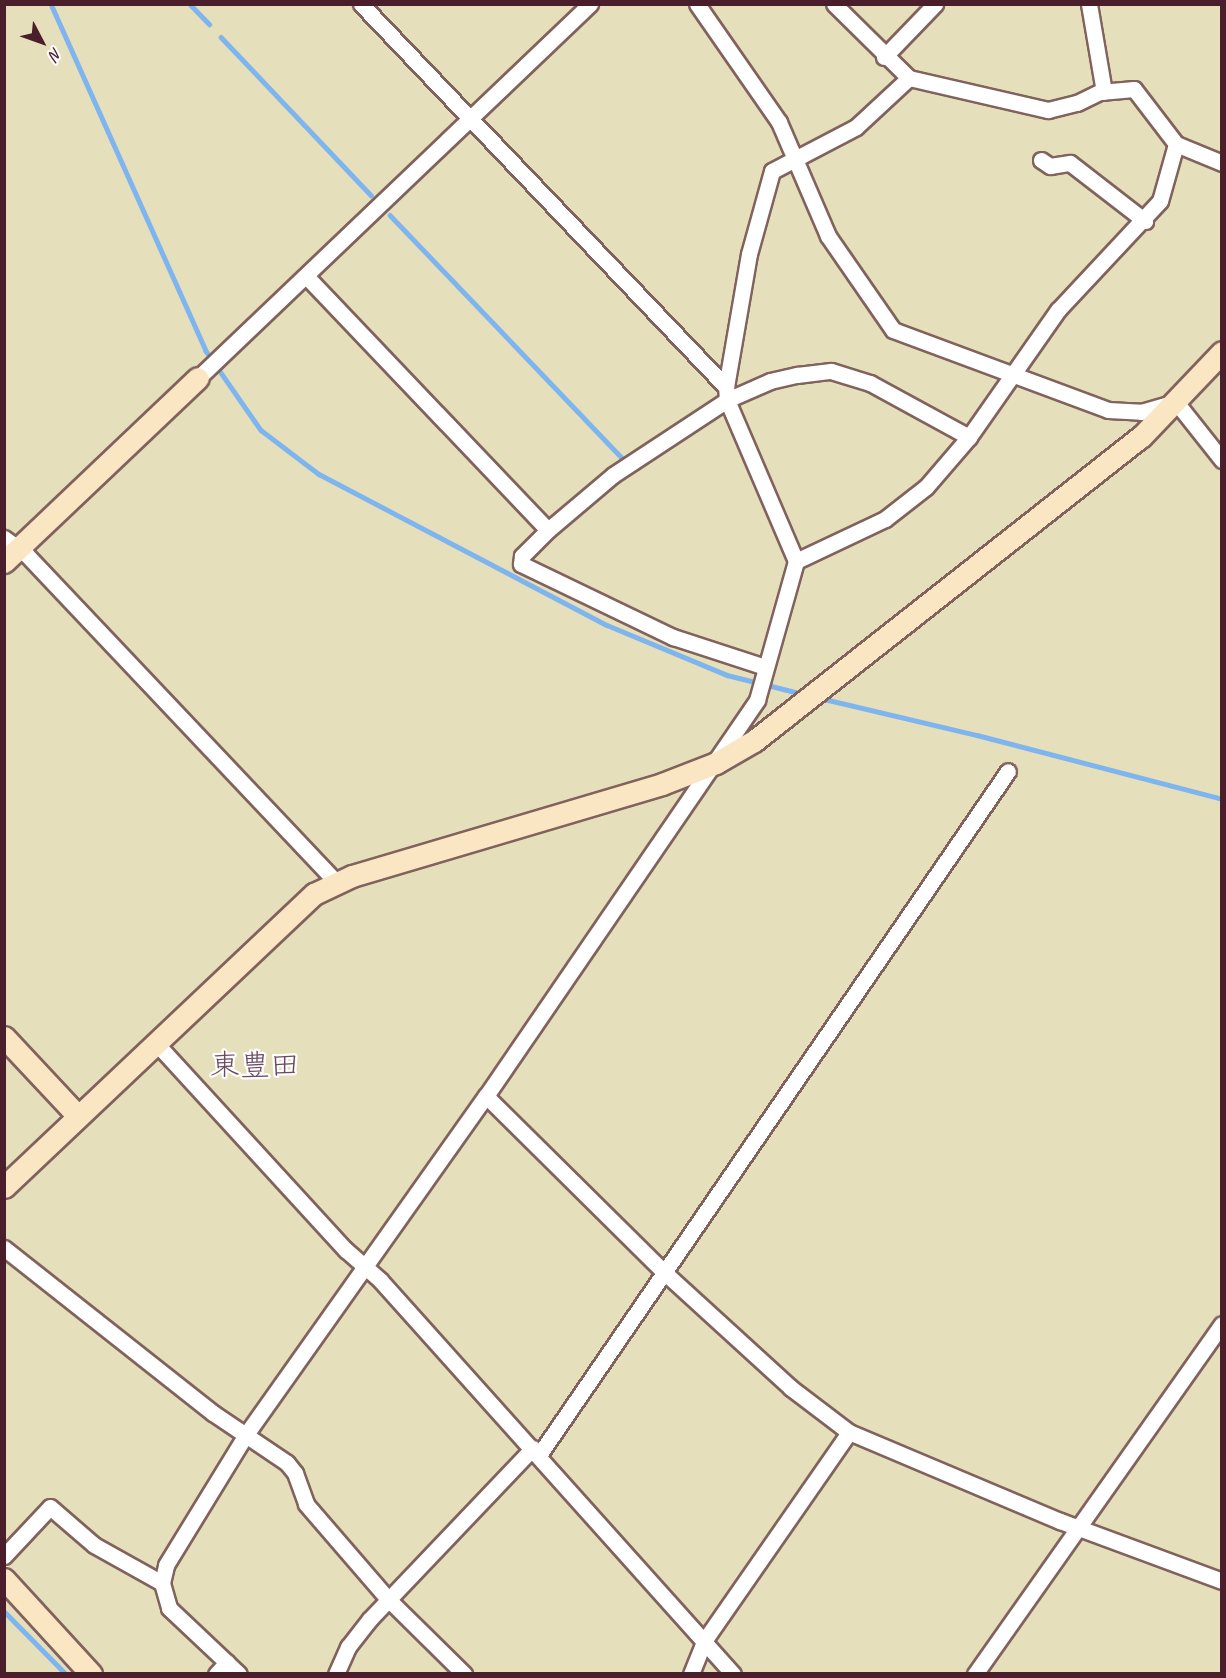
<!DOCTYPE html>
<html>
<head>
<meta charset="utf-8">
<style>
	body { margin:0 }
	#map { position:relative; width:1226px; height:1678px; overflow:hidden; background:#e6dfbb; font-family:Caveat,"Klee One",sans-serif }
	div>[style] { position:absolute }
	.stream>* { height:4.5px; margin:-2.25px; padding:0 2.25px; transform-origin:2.25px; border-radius:2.25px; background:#7fb5ee }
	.roads { filter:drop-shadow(2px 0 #81625d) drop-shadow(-2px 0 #81625d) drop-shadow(0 2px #81625d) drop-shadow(0 -2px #81625d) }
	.street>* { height:15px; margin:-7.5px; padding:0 7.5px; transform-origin:7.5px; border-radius:7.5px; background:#fff }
	.secondary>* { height:21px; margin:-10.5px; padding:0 10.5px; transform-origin:10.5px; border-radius:10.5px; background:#fbe6c4 }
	span { translate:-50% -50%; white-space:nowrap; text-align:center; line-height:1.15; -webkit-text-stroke:4.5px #fff; paint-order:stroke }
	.neighbourhood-label { font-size:30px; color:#6e4a62 }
	.frame { position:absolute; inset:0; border:6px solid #4a1f2b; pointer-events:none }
	.north { position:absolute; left:12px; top:12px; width:60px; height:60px; -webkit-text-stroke:4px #fff; paint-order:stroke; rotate:131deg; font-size:16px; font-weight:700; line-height:24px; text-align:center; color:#4a1f2b }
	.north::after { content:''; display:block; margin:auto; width:21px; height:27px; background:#4a1f2b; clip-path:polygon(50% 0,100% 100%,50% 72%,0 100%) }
</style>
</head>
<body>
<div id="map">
	<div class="stream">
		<i style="left:51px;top:4px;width:380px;rotate:65.9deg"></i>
		<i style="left:206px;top:351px;width:96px;rotate:55.2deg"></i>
		<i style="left:261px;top:430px;width:73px;rotate:37.2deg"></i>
		<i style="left:319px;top:474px;width:325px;rotate:27.7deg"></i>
		<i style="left:607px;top:625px;width:130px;rotate:22.6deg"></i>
		<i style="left:727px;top:675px;width:78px;rotate:14deg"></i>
		<i style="left:190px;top:4px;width:28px;rotate:46deg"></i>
		<i style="left:221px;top:37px;width:218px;rotate:46.5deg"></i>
		<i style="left:390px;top:215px;width:337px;rotate:46.3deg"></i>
		<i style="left:820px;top:698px;width:161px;rotate:13.3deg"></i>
		<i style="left:977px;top:735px;width:253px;rotate:14.6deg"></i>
		<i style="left:4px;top:1611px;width:88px;rotate:45.5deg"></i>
	</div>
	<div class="roads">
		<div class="street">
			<i style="left:697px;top:4px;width:144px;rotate:55.2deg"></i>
			<i style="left:779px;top:122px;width:124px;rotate:66.7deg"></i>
			<i style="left:828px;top:236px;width:114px;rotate:55.3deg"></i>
			<i style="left:893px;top:330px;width:229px;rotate:20.4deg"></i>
			<i style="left:1108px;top:410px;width:33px;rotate:3deg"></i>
			<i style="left:1141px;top:412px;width:36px;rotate:-16deg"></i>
			<i style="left:1176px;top:402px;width:74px;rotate:51.6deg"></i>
			<i style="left:834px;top:4px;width:105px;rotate:44.6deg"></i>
			<i style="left:909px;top:78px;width:143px;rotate:13deg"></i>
			<i style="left:1048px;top:110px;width:30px;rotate:-14deg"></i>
			<i style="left:1077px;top:103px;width:25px;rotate:-26deg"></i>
			<i style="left:1100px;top:92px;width:34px;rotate:-5deg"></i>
			<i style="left:1134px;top:89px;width:69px;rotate:52.6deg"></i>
			<i style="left:1176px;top:144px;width:50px;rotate:22.4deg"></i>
			<i style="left:1089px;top:4px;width:89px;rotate:80.3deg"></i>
			<i style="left:884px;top:57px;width:74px;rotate:-46.1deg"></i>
			<i style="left:1041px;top:160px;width:11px;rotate:34deg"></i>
			<i style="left:1050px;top:166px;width:20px;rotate:-9deg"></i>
			<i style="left:1070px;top:163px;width:95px;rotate:37.7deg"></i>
			<i style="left:307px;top:277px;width:349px;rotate:46.4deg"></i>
			<i style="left:548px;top:530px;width:85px;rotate:-40.2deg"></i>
			<i style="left:613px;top:475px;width:136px;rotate:-33.3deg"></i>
			<i style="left:727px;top:400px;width:47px;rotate:-23.8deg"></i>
			<i style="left:770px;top:381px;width:28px;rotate:-13deg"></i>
			<i style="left:797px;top:375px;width:34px;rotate:-7deg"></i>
			<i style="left:831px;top:371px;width:41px;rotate:17.1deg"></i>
			<i style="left:870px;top:383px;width:113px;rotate:28.6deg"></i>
			<i style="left:969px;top:437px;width:66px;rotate:130.7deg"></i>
			<i style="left:926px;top:487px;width:52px;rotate:142deg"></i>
			<i style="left:885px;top:519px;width:98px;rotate:154.7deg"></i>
			<i style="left:198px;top:378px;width:542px;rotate:-43.65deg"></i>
			<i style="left:726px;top:387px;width:135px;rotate:-80.2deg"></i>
			<i style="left:749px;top:254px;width:86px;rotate:-74.5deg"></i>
			<i style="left:772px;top:171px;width:95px;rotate:-27.6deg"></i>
			<i style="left:856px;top:127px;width:72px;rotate:-42.8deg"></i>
			<i style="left:969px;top:437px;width:155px;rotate:-55deg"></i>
			<i style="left:1058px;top:310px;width:149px;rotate:-46.9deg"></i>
			<i style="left:1160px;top:201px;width:59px;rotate:-74.3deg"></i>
			<i style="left:548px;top:530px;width:37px;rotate:135deg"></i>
			<i style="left:522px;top:556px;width:8px;rotate:97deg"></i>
			<i style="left:521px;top:564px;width:169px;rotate:25.7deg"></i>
			<i style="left:673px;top:637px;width:97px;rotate:18.1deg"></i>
			<i style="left:4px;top:538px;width:27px;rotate:36deg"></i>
			<i style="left:26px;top:554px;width:451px;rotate:46.6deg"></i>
			<i style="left:156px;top:1043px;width:281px;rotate:47.5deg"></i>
			<i style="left:346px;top:1250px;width:45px;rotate:41.4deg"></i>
			<i style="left:380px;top:1280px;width:529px;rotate:48.14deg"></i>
			<i style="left:486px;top:1096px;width:250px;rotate:44.7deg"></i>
			<i style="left:664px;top:1272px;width:172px;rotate:42.4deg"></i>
			<i style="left:791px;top:1388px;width:73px;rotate:37.2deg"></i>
			<i style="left:849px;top:1432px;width:229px;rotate:22.9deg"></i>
			<i style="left:1060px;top:1521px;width:173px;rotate:20.3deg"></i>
			<i style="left:4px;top:1248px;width:266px;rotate:38.3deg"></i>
			<i style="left:213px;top:1413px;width:89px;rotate:34deg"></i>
			<i style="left:287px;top:1463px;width:13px;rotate:51deg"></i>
			<i style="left:295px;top:1473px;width:33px;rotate:70deg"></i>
			<i style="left:306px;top:1504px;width:125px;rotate:49.2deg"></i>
			<i style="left:388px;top:1599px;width:107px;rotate:44.6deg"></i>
			<i style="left:539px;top:1455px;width:829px;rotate:-55.56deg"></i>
			<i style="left:4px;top:1556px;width:67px;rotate:-46.8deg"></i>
			<i style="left:50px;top:1507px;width:58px;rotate:40.8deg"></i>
			<i style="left:94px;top:1545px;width:78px;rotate:29.2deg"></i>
			<i style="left:162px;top:1583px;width:26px;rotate:74deg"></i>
			<i style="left:169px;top:1608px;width:96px;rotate:43.3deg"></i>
			<i style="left:162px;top:1583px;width:18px;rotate:-77deg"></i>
			<i style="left:166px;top:1565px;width:155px;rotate:-58.5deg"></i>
			<i style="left:247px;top:1433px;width:413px;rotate:-54.7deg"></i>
			<i style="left:486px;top:1096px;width:480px;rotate:-55.6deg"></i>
			<i style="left:757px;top:700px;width:144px;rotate:-74.3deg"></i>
			<i style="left:796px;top:561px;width:175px;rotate:-113.2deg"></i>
			<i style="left:727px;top:400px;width:13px;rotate:-94deg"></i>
			<i style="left:726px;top:387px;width:529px;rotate:-133.62deg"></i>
			<i style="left:216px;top:1674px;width:16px;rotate:-47deg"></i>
			<i style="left:336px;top:1674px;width:30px;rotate:-66deg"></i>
			<i style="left:348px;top:1647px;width:36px;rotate:-52deg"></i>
			<i style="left:370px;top:1619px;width:236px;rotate:-46.4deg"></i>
			<i style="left:691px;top:1674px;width:35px;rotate:-68deg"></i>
			<i style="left:704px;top:1641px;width:254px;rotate:-55.2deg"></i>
			<i style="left:975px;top:1674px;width:428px;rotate:-54.8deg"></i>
		</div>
		<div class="secondary">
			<i style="left:4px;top:562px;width:267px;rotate:-43.5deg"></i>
			<i style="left:4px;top:1037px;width:108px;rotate:46.9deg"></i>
			<i style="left:4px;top:1187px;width:427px;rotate:-43.4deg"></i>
			<i style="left:314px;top:894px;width:42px;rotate:-25.3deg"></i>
			<i style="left:352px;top:876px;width:323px;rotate:-16.5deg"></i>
			<i style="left:662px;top:784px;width:58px;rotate:-21.3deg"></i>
			<i style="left:716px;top:763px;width:44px;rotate:-30.1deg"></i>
			<i style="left:754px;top:741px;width:492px;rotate:-38.2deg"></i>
			<i style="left:1141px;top:437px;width:117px;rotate:-46.4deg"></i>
			<i style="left:4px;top:1579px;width:129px;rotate:47.5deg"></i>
		</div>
	</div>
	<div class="neighbourhood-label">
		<span style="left:255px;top:1065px">東豊田</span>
	</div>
	<div class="frame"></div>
	<div class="north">N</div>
</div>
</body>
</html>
